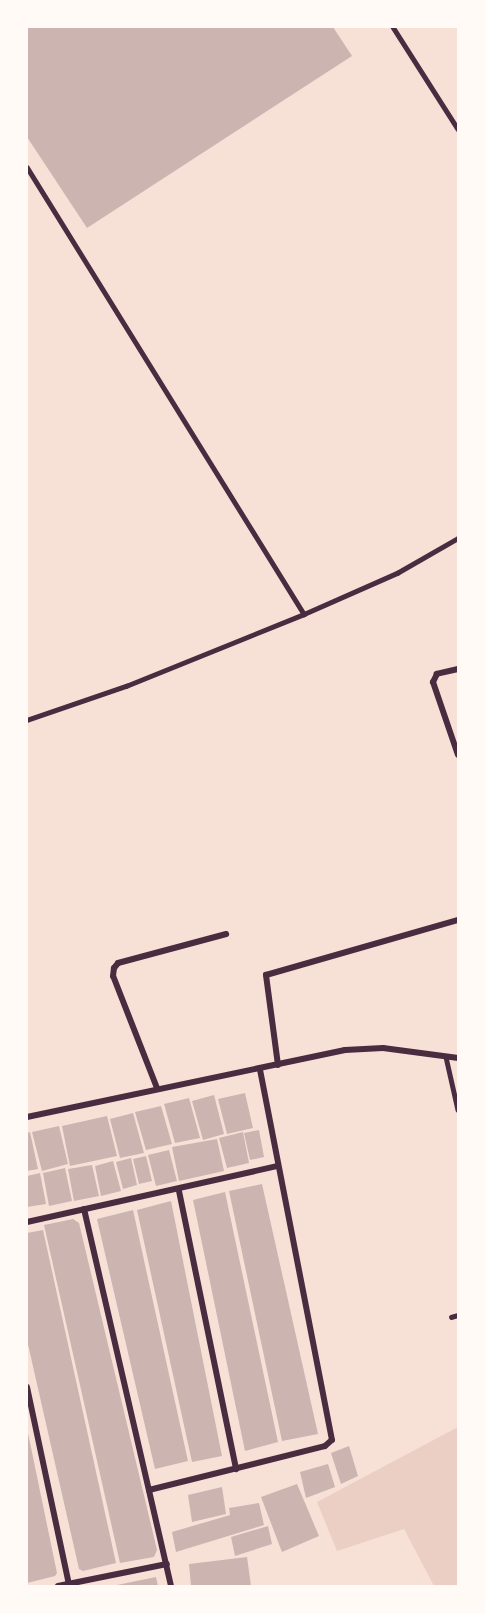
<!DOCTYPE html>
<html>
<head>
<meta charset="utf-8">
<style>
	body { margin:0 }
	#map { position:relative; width:485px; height:1613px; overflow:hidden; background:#f7e1d7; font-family:"Varela Round",sans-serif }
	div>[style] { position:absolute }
	.green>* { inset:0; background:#ebcfc5 }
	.building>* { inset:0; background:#ccb4b1 }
	.service>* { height:4.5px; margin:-2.25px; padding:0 2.25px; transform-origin:2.25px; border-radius:2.25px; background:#4a2c40 }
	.minor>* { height:6px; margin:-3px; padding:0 3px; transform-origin:3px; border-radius:3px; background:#4a2c40 }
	span { translate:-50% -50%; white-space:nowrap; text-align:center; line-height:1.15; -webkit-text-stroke:6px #fffaf5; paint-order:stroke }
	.frame { position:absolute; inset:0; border:28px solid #fffaf5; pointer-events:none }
</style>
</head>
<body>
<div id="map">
	<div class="green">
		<i style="clip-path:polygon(458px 1427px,458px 1586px,434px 1586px,404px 1529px,337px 1551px,317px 1502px)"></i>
	</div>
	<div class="building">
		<i style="clip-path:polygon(27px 27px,333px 27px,352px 56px,87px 228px,27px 137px)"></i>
		<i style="clip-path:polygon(245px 1093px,253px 1128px,227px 1134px,218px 1099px)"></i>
		<i style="clip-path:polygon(214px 1095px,224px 1134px,203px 1140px,192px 1101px)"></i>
		<i style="clip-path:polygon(189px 1098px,200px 1138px,175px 1143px,164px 1104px)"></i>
		<i style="clip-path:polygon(161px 1106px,172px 1144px,146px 1150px,135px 1112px)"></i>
		<i style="clip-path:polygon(133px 1113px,144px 1153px,120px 1158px,110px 1119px)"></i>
		<i style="clip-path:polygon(107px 1116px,117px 1156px,70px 1166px,62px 1126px)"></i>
		<i style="clip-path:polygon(59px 1126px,68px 1164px,42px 1171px,32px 1132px)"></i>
		<i style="clip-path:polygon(259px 1130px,264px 1157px,250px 1160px,244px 1133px)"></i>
		<i style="clip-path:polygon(30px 1132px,38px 1169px,27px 1171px,27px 1133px)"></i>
		<i style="clip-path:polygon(243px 1132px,249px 1163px,227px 1168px,219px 1138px)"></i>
		<i style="clip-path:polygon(217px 1139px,224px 1171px,179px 1181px,172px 1147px)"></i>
		<i style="clip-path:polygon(169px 1150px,177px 1181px,156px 1186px,148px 1155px)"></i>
		<i style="clip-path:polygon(146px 1156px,152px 1181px,139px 1184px,133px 1159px)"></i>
		<i style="clip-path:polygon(131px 1158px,137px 1185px,123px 1189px,116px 1162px)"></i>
		<i style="clip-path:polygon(113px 1161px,121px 1191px,101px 1196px,95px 1166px)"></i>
		<i style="clip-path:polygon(92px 1165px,99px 1196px,74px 1201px,68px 1169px)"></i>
		<i style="clip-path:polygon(65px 1168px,72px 1201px,49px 1206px,43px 1173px)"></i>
		<i style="clip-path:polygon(40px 1173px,46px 1204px,27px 1207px,27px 1176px)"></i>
		<i style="clip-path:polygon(262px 1184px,318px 1434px,282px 1441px,229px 1191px)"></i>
		<i style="clip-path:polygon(225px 1192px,278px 1442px,245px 1451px,193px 1200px)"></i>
		<i style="clip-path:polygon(171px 1201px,222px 1456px,192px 1462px,137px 1210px)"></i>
		<i style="clip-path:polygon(133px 1210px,188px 1461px,155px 1469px,97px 1219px)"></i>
		<i style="clip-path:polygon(73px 1219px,79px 1223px,157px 1550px,154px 1557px,120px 1563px,44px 1225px)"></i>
		<i style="clip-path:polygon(43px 1230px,116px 1563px,83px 1571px,79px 1569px,27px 1340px,27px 1233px)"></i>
		<i style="clip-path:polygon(28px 1433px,57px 1573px,55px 1576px,27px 1583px)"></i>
		<i style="clip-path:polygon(349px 1446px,358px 1476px,341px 1484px,331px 1453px)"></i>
		<i style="clip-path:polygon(328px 1464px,335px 1487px,306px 1498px,300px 1472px)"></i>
		<i style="clip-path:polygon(297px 1484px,319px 1536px,282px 1552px,261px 1497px)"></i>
		<i style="clip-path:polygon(222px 1487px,226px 1514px,192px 1522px,188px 1495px)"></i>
		<i style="clip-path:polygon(259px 1503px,264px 1525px,176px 1552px,172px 1532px,230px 1515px,229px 1508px)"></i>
		<i style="clip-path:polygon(268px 1526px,272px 1544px,235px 1556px,231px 1537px)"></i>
		<i style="clip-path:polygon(247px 1557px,251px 1586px,191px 1586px,189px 1564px)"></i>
		<i style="clip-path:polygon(156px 1577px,158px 1586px,117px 1586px,117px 1585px)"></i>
	</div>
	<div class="service">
		<i style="left:393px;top:27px;width:121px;rotate:57.5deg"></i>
		<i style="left:27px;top:167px;width:526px;rotate:58.21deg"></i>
		<i style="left:27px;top:720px;width:105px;rotate:-19deg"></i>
		<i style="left:126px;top:686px;width:192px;rotate:-22deg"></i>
		<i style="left:304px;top:614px;width:102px;rotate:-23.8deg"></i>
		<i style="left:397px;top:573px;width:70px;rotate:-29.8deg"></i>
		<i style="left:446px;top:1057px;width:54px;rotate:77.2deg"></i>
		<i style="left:451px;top:1317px;width:7px;rotate:-16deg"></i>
	</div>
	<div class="minor">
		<i style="left:458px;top:669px;width:22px;rotate:167deg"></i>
		<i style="left:437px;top:674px;width:9px;rotate:117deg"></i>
		<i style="left:433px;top:682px;width:77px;rotate:71.1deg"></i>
		<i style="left:278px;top:1065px;width:91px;rotate:-97.6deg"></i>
		<i style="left:266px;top:975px;width:200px;rotate:-16deg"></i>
		<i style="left:157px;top:1088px;width:120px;rotate:-111.4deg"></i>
		<i style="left:113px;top:976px;width:8px;rotate:-83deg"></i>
		<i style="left:114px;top:968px;width:6px;rotate:-51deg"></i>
		<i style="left:118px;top:963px;width:112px;rotate:-15deg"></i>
		<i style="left:27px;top:1117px;width:325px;rotate:-11.9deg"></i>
		<i style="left:345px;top:1050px;width:38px;rotate:-3deg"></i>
		<i style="left:383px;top:1048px;width:76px;rotate:7.6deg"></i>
		<i style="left:179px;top:1191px;width:284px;rotate:78.4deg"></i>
		<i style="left:84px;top:1209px;width:387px;rotate:77deg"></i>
		<i style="left:27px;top:1222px;width:257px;rotate:-12.6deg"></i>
		<i style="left:27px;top:1387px;width:201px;rotate:78deg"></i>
		<i style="left:149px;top:1490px;width:181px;rotate:-14deg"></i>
		<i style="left:325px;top:1446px;width:9px;rotate:-41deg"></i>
		<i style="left:332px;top:1440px;width:379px;rotate:-101deg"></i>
		<i style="left:58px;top:1586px;width:111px;rotate:-11.4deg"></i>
	</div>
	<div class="frame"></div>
</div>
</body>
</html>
